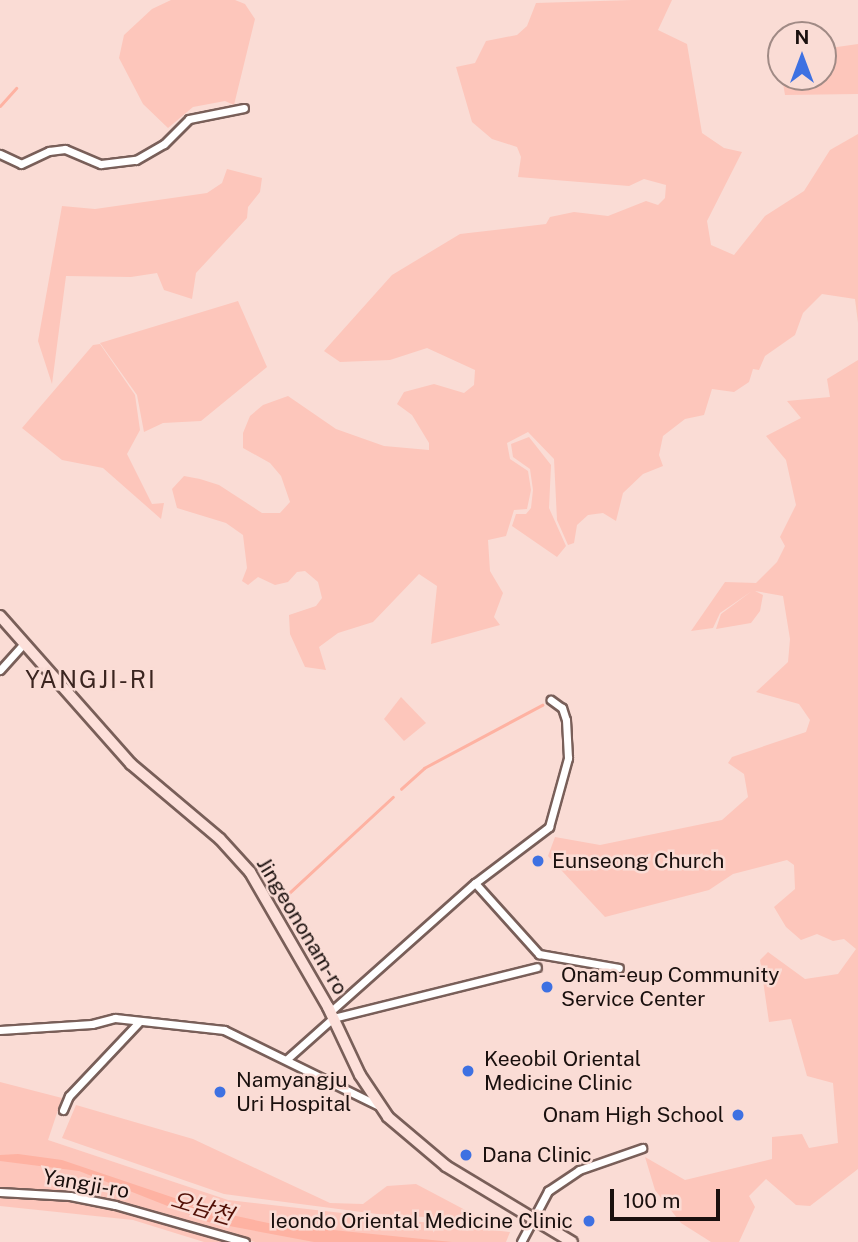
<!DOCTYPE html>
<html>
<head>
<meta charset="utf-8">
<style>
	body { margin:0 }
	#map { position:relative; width:858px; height:1242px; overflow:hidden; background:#fadcd5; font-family:"Public Sans","Noto Sans KR",sans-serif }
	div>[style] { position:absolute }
	.green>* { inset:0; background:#fdc6bb }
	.water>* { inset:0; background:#feb2a2 }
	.stream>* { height:2.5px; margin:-1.25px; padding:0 1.25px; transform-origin:1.25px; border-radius:1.25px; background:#feb2a2 }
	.roads { filter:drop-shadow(2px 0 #795f59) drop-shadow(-2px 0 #795f59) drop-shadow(0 2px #795f59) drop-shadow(0 -2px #795f59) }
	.minor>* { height:7px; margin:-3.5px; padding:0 3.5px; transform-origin:3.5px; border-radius:3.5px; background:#fff }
	.secondary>* { height:10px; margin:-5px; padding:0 5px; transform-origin:5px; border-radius:5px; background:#fde0da }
	.dots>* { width:19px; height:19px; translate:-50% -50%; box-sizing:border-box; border:4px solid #fadcd5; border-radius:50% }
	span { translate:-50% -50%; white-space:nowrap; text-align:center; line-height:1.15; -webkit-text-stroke:5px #fadcd5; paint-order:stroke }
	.poi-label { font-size:21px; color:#1a100e }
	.left { translate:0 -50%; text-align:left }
	.right { translate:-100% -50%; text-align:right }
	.street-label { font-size:21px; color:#1a100e }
	.water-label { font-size:23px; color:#510f05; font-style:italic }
	.quarter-label { font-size:24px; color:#3b2520; letter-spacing:2px }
	.north { position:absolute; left:767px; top:21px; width:70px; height:70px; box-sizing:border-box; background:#fadcd5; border:2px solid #a08a85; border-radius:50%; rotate:0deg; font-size:19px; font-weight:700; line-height:28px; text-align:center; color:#1a100e }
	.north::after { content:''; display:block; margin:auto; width:24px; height:32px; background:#3e71e2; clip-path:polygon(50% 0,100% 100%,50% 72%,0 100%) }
	.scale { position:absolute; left:610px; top:1189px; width:110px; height:32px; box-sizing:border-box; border:4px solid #1a100e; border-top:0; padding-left:9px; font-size:21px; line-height:24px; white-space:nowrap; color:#1a100e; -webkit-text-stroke:5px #fadcd5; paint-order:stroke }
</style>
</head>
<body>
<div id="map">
	<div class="green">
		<i style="clip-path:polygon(171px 0,235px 0,245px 4px,255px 19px,234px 105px,225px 101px,193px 107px,168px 128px,143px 104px,119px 58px,124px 35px,152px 9px)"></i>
		<i style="clip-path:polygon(632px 0,672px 0,658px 30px,687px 44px,702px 133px,724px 148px,742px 152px,707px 221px,711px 245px,734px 255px,765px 216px,804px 191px,830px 150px,858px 134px,858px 323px,855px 299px,822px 294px,803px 313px,795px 335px,765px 356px,759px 370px,753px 369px,749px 382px,734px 392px,712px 389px,704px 415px,685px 419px,663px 436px,659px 455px,663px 466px,643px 474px,623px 493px,616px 521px,603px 513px,588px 515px,577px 525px,574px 543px,568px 545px,557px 520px,554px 459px,528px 432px,507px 443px,510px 459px,528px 471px,531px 490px,527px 509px,514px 510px,506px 536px,488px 540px,490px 571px,503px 593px,494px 617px,500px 625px,431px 644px,437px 586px,419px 574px,373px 622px,338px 633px,319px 647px,326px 670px,305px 667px,290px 634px,289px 615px,316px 606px,322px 598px,318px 582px,305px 571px,297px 572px,288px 582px,275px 585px,258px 577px,248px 585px,242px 581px,247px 568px,243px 535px,226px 523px,177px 508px,172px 489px,184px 476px,200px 479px,219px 485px,262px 513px,280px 513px,290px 502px,281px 476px,270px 463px,243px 448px,243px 433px,250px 416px,263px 405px,288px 396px,336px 429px,384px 446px,429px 450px,429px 443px,412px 415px,397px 404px,404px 392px,434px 384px,464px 393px,474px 385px,475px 370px,427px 348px,390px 360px,340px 362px,324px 351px,392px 275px,460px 234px,546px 224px,550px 217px,574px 212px,608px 216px,646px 201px,658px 205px,665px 198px,666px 185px,644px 179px,629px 186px,518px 177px,521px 157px,517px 147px,492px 139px,472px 122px,456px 67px,475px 63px,486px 41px,517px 35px,527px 26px,536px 3px)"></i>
		<i style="clip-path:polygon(858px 44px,858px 94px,785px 95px,782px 77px,823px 77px,823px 49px)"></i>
		<i style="clip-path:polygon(227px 169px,262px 178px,260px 192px,248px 207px,247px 218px,196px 273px,192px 299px,164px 290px,157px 273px,131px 277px,66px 276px,52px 384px,38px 341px,62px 206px,95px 209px,207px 193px,222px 183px)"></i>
		<i style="clip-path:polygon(238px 301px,267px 367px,201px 421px,163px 423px,144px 432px,137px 395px,100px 343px)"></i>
		<i style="clip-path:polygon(100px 344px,135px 395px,140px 430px,127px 454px,152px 504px,164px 503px,161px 519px,103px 468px,62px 460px,22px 428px,93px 345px)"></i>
		<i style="clip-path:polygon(858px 360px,858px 1169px,810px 1206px,796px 1205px,766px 1179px,749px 1196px,755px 1207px,739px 1242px,711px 1242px,681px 1223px,655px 1190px,645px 1157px,685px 1180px,772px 1159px,772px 1137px,802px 1134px,809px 1148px,838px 1143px,833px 1083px,807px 1076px,791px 1019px,769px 1022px,760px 960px,768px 952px,805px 979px,838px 974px,856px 949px,844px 939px,833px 941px,817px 934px,801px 940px,786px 927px,774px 907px,795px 889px,794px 865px,787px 860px,733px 874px,709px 890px,605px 917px,548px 856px,555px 837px,600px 845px,722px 820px,748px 797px,744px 774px,728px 763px,732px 757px,806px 732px,810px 720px,799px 704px,756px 692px,788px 662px,790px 639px,783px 596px,755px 591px,763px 595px,760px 611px,751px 623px,716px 629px,721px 614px,752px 591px,720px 613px,713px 628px,691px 631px,725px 582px,756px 583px,777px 562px,785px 546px,780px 537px,796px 505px,786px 460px,766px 436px,801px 418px,787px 401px,830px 397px,827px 379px)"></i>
		<i style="clip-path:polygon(529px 437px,551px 465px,549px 508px,566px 546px,557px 557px,512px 526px,516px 514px,526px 514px,531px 508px,533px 490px,530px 469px,513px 457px,511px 444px)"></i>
		<i style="clip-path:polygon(401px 697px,426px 723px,404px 741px,384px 719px)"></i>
		<i style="clip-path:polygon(0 1082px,62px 1098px,48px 1140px,228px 1200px,510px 1232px,506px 1242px,255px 1242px,76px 1192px,0 1187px)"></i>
		<i style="clip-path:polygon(76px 1105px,193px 1139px,330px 1203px,363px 1204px,387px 1186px,416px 1184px,486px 1221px,377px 1214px,224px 1194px,62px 1138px)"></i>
		<i style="clip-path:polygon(0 1194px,80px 1200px,235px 1242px,204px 1242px,133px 1220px,0 1206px)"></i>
	</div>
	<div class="water">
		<i style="clip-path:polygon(18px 1154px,62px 1160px,213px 1211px,273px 1224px,452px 1242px,314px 1242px,208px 1222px,79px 1171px,0 1161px,0 1155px)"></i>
	</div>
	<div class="stream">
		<i style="left:0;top:106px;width:24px;rotate:-48deg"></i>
		<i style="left:401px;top:789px;width:31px;rotate:-42deg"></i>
		<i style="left:424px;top:768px;width:134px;rotate:-28.1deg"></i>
		<i style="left:287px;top:895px;width:144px;rotate:-42.8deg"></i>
	</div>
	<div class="roads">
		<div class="minor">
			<i style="left:0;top:154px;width:23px;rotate:25deg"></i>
			<i style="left:21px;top:164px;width:31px;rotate:-25deg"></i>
			<i style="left:49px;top:151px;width:16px;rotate:-7deg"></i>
			<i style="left:65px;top:149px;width:39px;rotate:23deg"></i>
			<i style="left:101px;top:164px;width:35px;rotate:-7deg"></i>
			<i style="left:136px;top:160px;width:32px;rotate:-30deg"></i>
			<i style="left:164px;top:144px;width:35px;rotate:-45deg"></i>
			<i style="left:189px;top:119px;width:56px;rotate:-11.3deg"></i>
			<i style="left:0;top:670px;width:36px;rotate:-48deg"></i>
			<i style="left:475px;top:883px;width:96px;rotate:48deg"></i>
			<i style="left:539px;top:954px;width:81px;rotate:9.9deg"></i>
			<i style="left:330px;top:1012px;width:194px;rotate:-41.7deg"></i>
			<i style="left:475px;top:883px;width:93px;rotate:-37.1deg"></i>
			<i style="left:549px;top:827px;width:72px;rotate:-74.6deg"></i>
			<i style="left:568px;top:758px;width:38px;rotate:-93deg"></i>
			<i style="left:566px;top:720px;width:13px;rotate:-108deg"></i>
			<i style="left:562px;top:708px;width:14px;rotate:-144deg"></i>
			<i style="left:0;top:1030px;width:92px;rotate:-3.7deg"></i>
			<i style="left:92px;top:1024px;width:24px;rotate:-15deg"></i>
			<i style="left:115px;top:1018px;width:110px;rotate:6.3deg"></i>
			<i style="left:224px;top:1030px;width:173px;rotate:26.1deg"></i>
			<i style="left:287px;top:1059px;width:62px;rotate:-41.7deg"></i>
			<i style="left:333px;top:1018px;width:210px;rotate:-14deg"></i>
			<i style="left:63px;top:1110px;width:15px;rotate:-67deg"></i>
			<i style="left:69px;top:1096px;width:102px;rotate:-46.6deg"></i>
			<i style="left:0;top:1192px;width:70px;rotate:3.3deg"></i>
			<i style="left:70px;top:1196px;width:46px;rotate:11.3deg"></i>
			<i style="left:115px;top:1205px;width:135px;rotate:15.9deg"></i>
			<i style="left:521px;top:1242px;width:58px;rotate:-62.1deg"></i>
			<i style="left:548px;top:1191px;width:37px;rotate:-34deg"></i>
			<i style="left:579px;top:1170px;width:67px;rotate:-19.2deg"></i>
		</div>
		<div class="secondary">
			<i style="left:0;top:616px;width:198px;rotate:48.5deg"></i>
			<i style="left:131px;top:764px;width:116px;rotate:40.1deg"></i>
			<i style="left:220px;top:839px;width:45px;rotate:47.7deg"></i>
			<i style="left:250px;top:872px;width:156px;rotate:60deg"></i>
			<i style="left:328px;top:1007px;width:75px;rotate:64.8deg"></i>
			<i style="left:360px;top:1075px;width:50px;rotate:56.3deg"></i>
			<i style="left:388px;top:1117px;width:76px;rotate:40.2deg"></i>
			<i style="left:446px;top:1166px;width:147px;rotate:31.1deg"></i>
		</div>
	</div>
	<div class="dots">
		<i style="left:538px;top:861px;background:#3e71e2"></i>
		<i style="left:547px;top:987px;background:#3e71e2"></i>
		<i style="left:468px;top:1071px;background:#3e71e2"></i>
		<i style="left:220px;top:1092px;background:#3e71e2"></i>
		<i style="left:738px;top:1115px;background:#3e71e2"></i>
		<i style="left:466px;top:1155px;background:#3e71e2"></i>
		<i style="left:589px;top:1221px;background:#3e71e2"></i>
	</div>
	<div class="poi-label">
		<span class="left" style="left:552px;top:861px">Eunseong Church</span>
		<span class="left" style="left:561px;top:987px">Onam-eup Community<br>Service Center</span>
		<span class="left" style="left:484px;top:1071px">Keeobil Oriental<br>Medicine Clinic</span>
		<span class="left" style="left:236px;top:1092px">Namyangju<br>Uri Hospital</span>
		<span class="right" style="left:724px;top:1115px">Onam High School</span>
		<span class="left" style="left:482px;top:1155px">Dana Clinic</span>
		<span class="right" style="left:573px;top:1221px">Ieondo Oriental Medicine Clinic</span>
	</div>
	<div class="street-label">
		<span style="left:302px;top:926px;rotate:59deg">Jingeononam-ro</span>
		<span style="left:86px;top:1184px;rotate:10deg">Yangji-ro</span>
	</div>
	<div class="water-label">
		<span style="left:202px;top:1208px;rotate:17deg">오남천</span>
	</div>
	<div class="quarter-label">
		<span style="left:91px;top:680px">YANGJI-RI</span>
	</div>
	<div class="north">N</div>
	<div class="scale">100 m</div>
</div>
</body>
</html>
